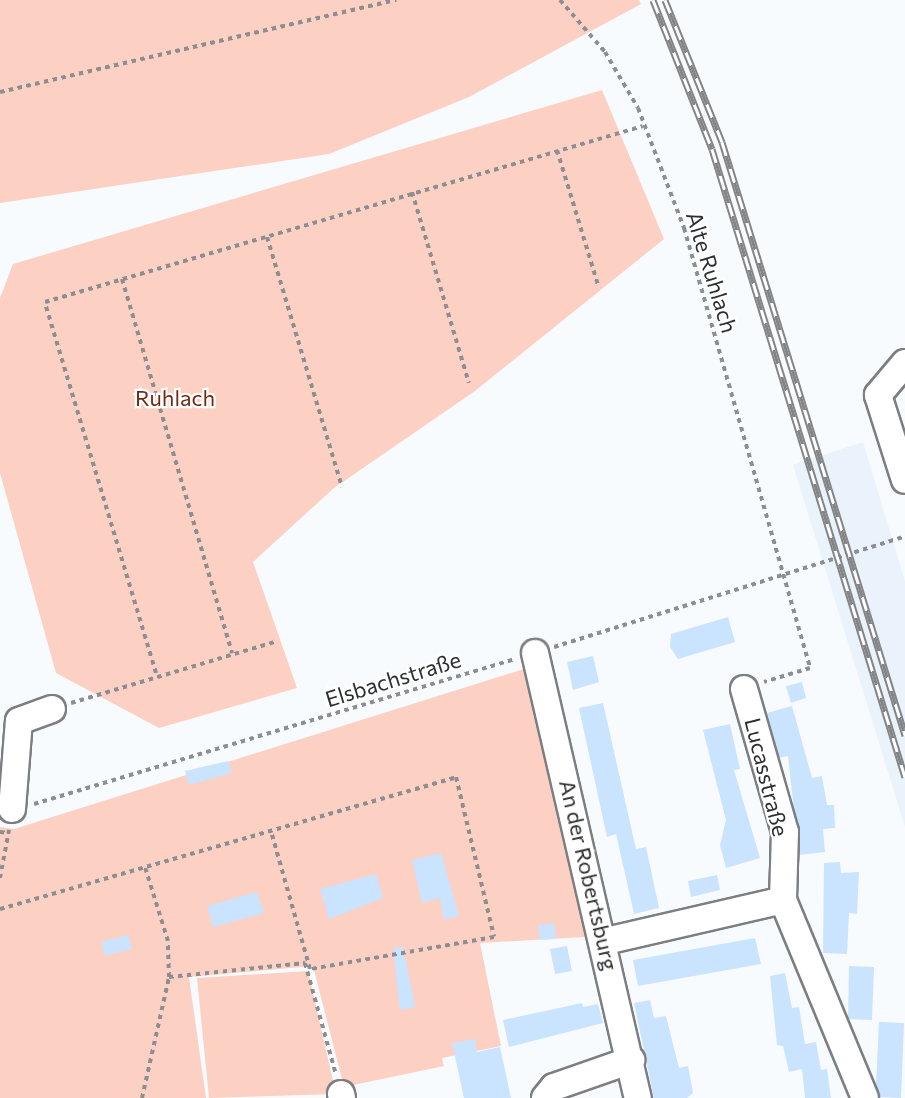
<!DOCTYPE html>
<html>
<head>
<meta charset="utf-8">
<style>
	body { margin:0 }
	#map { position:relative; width:905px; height:1098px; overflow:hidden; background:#f8fbfe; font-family:Commissioner,sans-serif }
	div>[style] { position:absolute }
	.built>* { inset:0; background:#eaf2fc }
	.green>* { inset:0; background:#fcd0c3 }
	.building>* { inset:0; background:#cae3ff }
	.path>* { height:4px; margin-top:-2px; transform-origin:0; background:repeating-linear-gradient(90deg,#8c8e90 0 4.5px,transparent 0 9px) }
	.roads { filter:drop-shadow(2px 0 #7c7e82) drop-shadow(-2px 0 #7c7e82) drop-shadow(0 2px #7c7e82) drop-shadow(0 -2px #7c7e82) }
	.minor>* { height:26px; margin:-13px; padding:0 13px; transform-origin:13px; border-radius:13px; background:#fff }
	.rail>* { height:7px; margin-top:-3.5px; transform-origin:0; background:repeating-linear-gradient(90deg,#fff 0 14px,#838486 0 28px); box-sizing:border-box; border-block:2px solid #838486 }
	span { translate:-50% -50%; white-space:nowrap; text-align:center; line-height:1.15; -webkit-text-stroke:4.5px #fff; paint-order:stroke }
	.street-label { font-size:22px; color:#2d2e2f }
	.park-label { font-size:22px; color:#732a14 }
</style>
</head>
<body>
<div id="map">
	<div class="built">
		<i style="clip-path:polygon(863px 442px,905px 581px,905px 827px,793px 465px)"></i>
	</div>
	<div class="green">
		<i style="clip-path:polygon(0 0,639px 0,641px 4px,469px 97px,329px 154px,0 203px)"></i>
		<i style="clip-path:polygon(602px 90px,664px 239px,475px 391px,334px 488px,253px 562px,297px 688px,159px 728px,56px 673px,0 473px,0 298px,13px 264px)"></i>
		<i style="clip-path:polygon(527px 668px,585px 937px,480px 943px,501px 1046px,442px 1058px,444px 1066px,344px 1087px,313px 966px,189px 977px,206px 1098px,0 1098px,0 827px,14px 829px)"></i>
		<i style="clip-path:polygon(308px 971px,336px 1094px,209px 1098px,197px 978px)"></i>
	</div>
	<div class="building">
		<i style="clip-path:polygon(728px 617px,735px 642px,678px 659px,670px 647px,671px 634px)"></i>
		<i style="clip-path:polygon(593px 656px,599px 682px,573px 690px,567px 662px)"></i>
		<i style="clip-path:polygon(802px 682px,806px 698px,791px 703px,786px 686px)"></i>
		<i style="clip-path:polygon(603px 703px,636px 849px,646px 847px,659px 908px,634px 914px,616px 834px,607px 837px,579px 708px)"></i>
		<i style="clip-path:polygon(792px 706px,812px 778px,822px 776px,827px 805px,834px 805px,835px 828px,823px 829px,825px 852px,799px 855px,788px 756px,779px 758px,767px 713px)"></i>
		<i style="clip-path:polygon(730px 724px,740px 769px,734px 770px,760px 858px,726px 868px,720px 845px,726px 820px,703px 730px)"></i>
		<i style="clip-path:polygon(228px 761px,232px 773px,189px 785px,185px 771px)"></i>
		<i style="clip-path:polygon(441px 853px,459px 916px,444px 920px,440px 898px,422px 903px,412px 860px)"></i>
		<i style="clip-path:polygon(840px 862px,841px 873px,859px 872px,857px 914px,849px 913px,847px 954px,823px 953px,824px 863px)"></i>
		<i style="clip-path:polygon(376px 874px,383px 898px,329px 919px,320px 889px)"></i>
		<i style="clip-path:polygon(717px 875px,720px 890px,691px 897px,688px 881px)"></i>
		<i style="clip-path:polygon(257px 892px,264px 913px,213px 927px,207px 906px)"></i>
		<i style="clip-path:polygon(554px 923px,556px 939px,540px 940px,538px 925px)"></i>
		<i style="clip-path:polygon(128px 935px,132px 949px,105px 956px,101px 942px)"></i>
		<i style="clip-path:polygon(755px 938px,761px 964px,638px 986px,633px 960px)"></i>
		<i style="clip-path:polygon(567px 946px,572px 971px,555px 974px,550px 949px)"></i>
		<i style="clip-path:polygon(403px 947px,415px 1007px,400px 1010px,393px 948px)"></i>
		<i style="clip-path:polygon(849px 966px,874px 967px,872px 1020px,848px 1019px)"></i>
		<i style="clip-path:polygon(785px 973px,792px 1008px,799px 1007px,805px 1044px,816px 1042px,821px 1070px,827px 1069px,831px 1098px,805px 1098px,802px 1069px,789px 1072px,783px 1046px,777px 1045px,770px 976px)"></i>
		<i style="clip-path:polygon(650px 1000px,654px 1018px,666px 1016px,679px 1068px,688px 1066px,693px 1093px,687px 1098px,654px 1098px,634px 1003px)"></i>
		<i style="clip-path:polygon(582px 1003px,583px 1007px,598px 1004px,603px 1023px,509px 1047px,503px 1020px)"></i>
		<i style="clip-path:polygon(879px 1022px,904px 1023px,901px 1098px,880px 1097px,876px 1086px)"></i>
		<i style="clip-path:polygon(475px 1039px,477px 1052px,500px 1047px,511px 1098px,464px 1098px,452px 1043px)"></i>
	</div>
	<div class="path">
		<i style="left:560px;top:0;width:69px;rotate:49.1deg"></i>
		<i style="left:605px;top:52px;width:65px;rotate:59.5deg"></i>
		<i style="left:638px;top:108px;width:129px;rotate:69deg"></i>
		<i style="left:684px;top:228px;width:458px;rotate:74deg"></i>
		<i style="left:810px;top:668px;width:48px;rotate:163.1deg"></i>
		<i style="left:0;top:92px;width:407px;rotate:-13.1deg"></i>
		<i style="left:557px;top:150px;width:144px;rotate:73.1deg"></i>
		<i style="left:412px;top:192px;width:199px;rotate:73.4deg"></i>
		<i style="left:267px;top:237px;width:261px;rotate:73.3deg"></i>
		<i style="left:122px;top:279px;width:390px;rotate:73.6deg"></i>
		<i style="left:554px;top:647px;width:368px;rotate:-17.5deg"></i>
		<i style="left:156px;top:673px;width:387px;rotate:-106.7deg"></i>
		<i style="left:45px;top:302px;width:623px;rotate:-16.4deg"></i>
		<i style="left:71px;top:703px;width:212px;rotate:-16.7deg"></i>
		<i style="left:34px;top:804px;width:502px;rotate:-16.78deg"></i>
		<i style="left:0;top:832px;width:9px;rotate:6deg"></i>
		<i style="left:0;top:878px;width:49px;rotate:-79.4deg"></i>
		<i style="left:0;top:909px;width:475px;rotate:-16.1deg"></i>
		<i style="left:456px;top:777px;width:164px;rotate:76.6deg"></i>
		<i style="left:494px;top:937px;width:187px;rotate:170.1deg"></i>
		<i style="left:310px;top:969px;width:143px;rotate:-105.8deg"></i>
		<i style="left:169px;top:977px;width:137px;rotate:-5.9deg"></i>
		<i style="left:305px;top:963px;width:116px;rotate:74.5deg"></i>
		<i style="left:142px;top:1098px;width:124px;rotate:-77.4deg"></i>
		<i style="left:169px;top:977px;width:36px;rotate:-92deg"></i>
		<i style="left:168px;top:941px;width:77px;rotate:-107.3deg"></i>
	</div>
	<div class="roads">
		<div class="minor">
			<i style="left:905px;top:363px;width:42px;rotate:130.2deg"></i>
			<i style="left:878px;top:395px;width:89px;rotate:72.4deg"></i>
			<i style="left:535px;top:653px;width:457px;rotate:77deg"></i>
			<i style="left:744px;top:689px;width:149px;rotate:74deg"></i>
			<i style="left:785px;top:832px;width:68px;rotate:91.7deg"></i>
			<i style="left:783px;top:900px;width:214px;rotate:67.5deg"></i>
			<i style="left:12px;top:809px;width:88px;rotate:-85.5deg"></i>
			<i style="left:19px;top:721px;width:35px;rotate:-20deg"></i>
			<i style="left:606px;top:941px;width:182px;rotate:-13deg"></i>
			<i style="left:341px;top:1094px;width:4px;rotate:76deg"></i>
			<i style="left:545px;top:1098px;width:14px;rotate:-51deg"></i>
			<i style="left:554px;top:1087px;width:82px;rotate:-19.3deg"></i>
		</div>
	</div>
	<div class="rail">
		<i style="left:653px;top:0;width:160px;rotate:68.4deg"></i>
		<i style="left:712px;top:149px;width:657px;rotate:72.92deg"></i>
		<i style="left:665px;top:0;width:153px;rotate:68.1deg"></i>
		<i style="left:722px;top:142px;width:621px;rotate:72.85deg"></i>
	</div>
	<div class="street-label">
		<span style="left:712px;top:272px;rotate:73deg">Alte Ruhlach</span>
		<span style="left:393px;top:679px;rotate:-17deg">Elsbachstraße</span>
		<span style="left:767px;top:777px;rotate:76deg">Lucasstraße</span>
		<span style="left:589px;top:875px;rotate:77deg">An der Robertsburg</span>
	</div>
	<div class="park-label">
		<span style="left:175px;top:398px">Ruhlach</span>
	</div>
</div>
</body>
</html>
